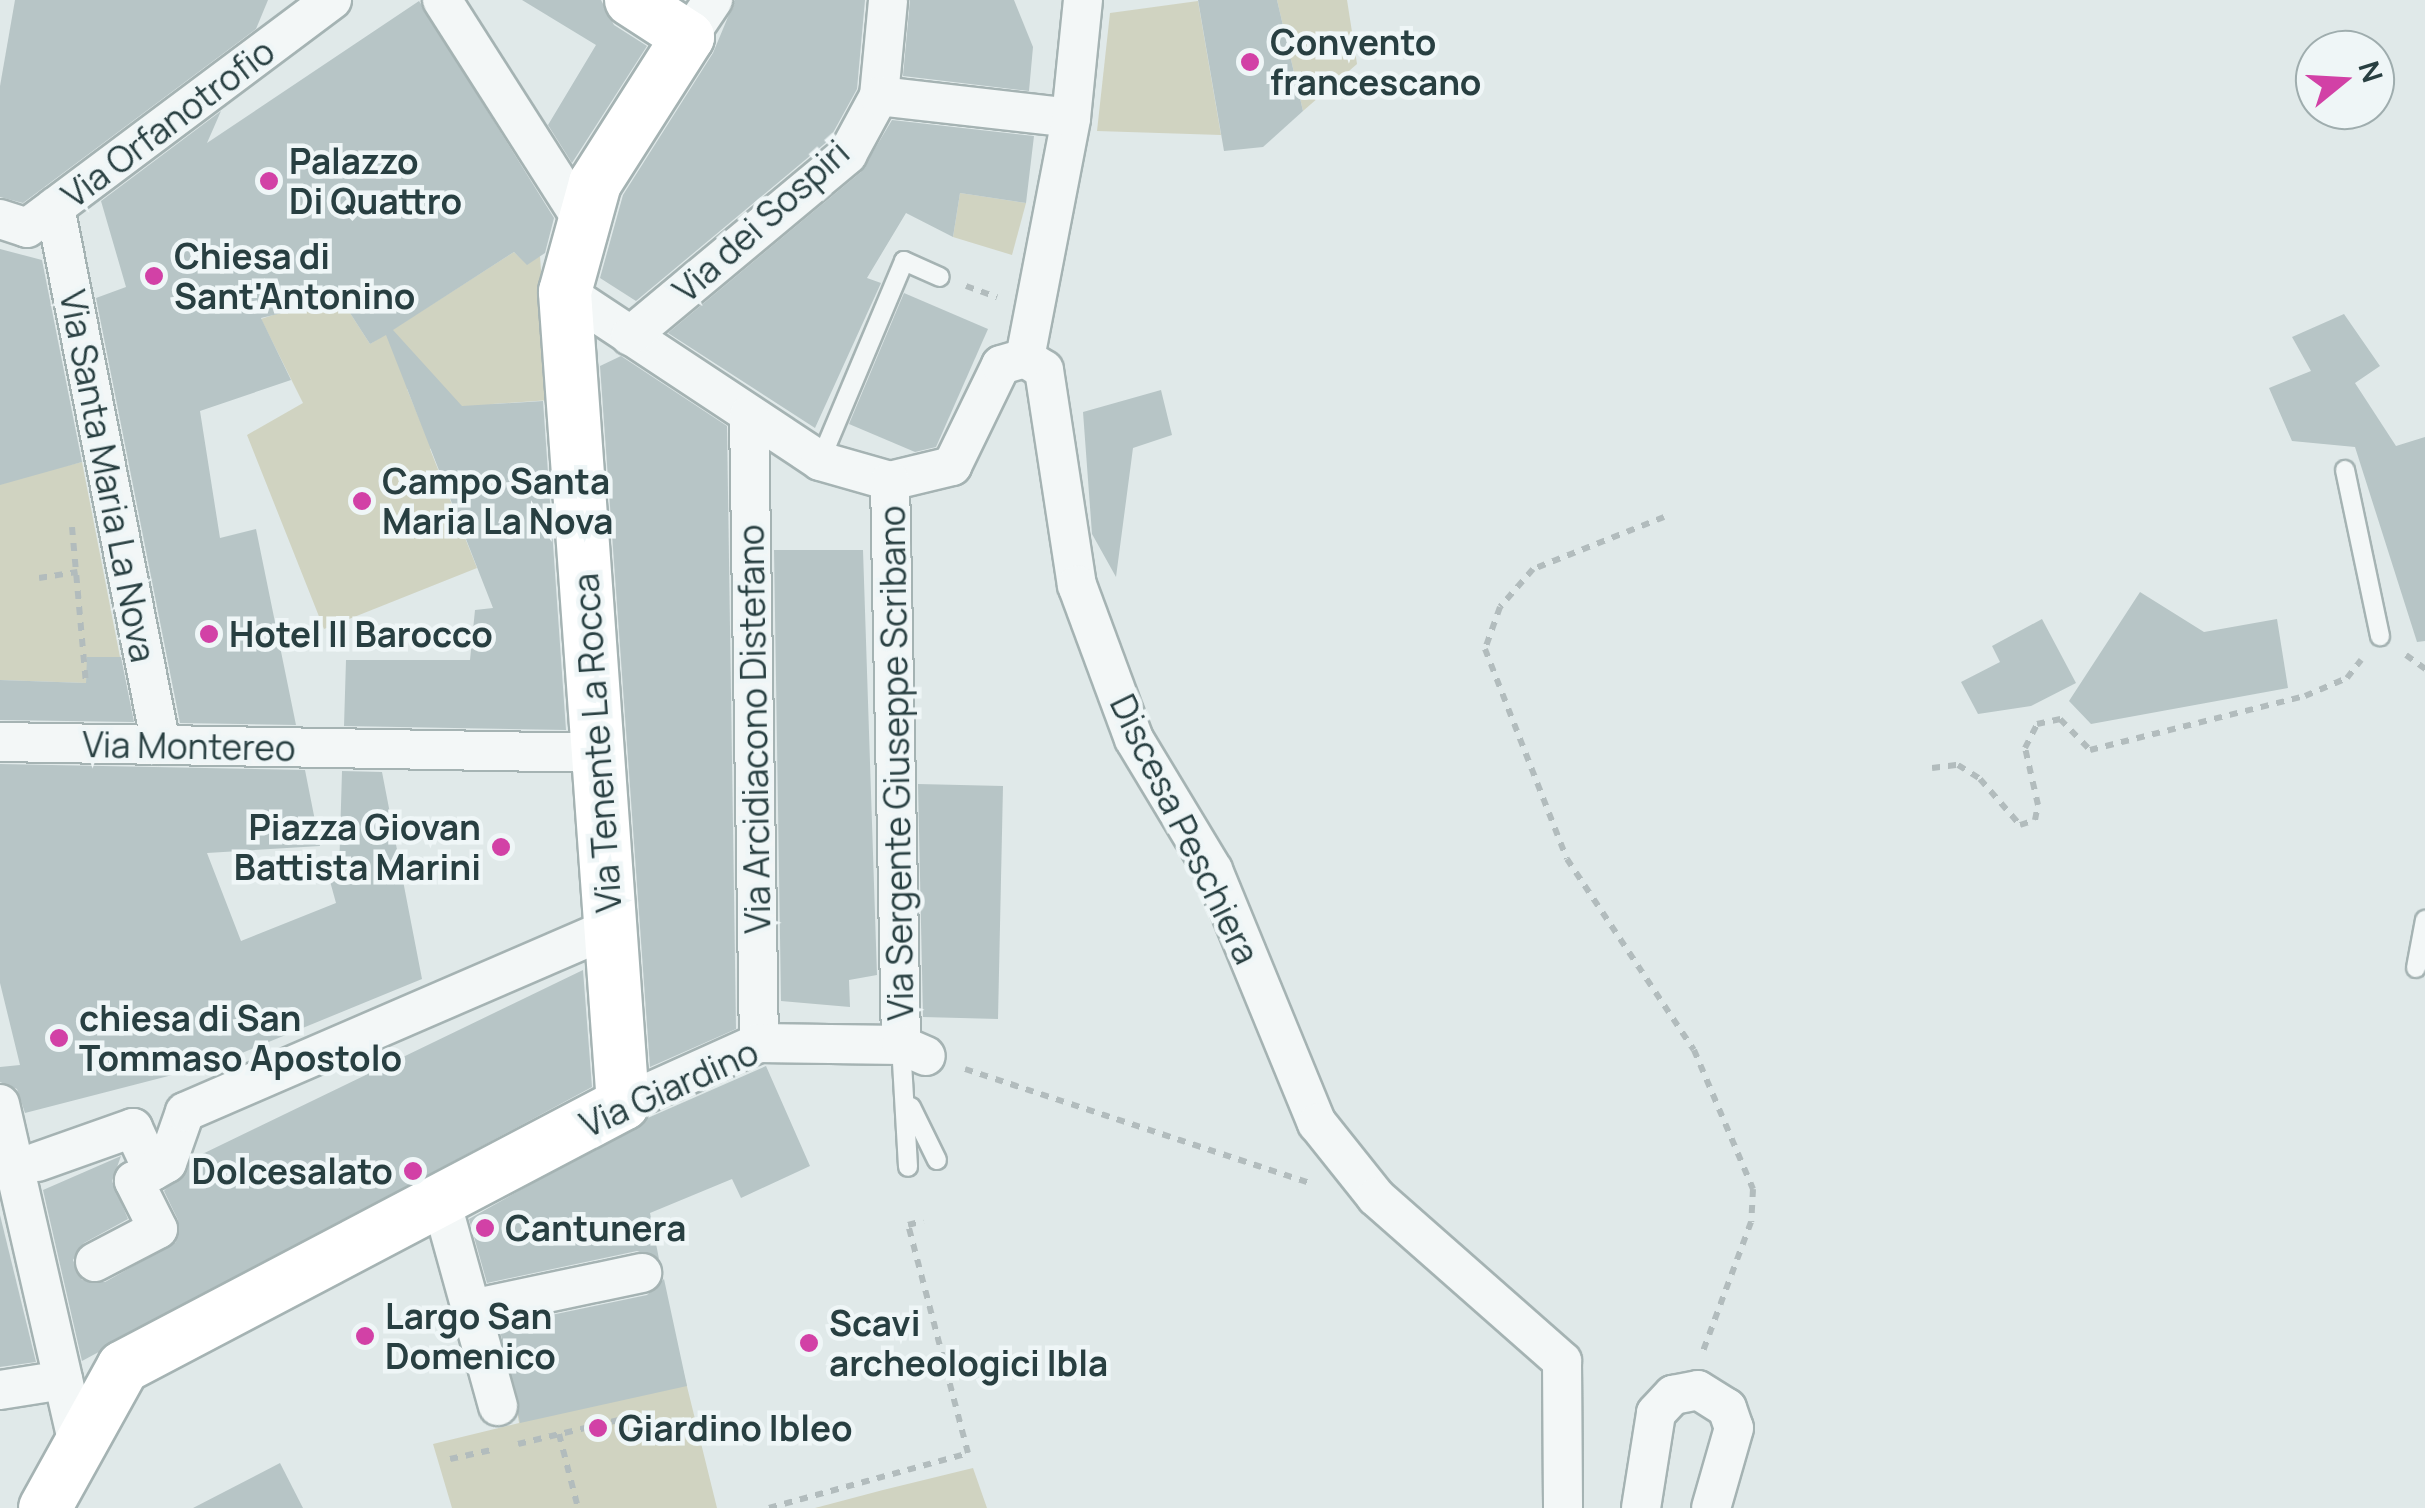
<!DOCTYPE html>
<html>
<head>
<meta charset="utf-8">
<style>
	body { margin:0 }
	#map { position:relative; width:2425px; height:1508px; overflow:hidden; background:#e0e9e9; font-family:Manrope,sans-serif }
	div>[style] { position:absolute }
	.green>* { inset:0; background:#d0d3c1 }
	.building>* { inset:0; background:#b7c5c6 }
	.path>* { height:6px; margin-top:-3px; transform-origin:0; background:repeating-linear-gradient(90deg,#b2bcbd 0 8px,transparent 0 16px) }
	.roads { filter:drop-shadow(2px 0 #a5b3b3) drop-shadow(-2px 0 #a5b3b3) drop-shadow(0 2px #a5b3b3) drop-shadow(0 -2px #a5b3b3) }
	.lane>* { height:18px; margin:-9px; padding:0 9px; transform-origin:9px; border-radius:9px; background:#f3f7f7 }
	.street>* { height:38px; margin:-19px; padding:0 19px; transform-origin:19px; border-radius:19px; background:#f3f7f7 }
	.secondary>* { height:52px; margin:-26px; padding:0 26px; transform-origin:26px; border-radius:26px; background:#fff }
	.dots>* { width:28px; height:28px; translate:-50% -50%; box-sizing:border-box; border:5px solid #eff6f7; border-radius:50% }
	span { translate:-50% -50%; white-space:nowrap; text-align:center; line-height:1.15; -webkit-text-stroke:9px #eff6f7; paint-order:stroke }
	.poi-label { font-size:35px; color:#283f41; font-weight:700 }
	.left { translate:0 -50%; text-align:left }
	.right { translate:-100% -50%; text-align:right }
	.street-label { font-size:35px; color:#283f41 }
	.north { position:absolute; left:2295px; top:30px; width:100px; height:100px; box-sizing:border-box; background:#eff6f7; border:2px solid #9fadae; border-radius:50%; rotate:72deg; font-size:28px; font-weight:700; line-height:40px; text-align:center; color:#283f41 }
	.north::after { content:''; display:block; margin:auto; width:35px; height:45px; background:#d241a6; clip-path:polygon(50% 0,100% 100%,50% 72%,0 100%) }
</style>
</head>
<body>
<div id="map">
	<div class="green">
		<i style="clip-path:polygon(1277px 0,1347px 0,1357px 64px,1303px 111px)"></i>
		<i style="clip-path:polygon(1198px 1px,1221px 135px,1097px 131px,1110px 13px)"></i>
		<i style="clip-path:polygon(960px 193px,1026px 203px,1012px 255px,953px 237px)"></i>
		<i style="clip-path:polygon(evenodd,282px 207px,370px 344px,514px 252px,527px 264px,540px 256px,550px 400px,493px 404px,430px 449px,477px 568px,324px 629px,247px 435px,303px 403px,261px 319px,276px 314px,282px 207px,429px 370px,431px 447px,407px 389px,429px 370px)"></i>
		<i style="clip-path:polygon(82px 462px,120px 657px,88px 657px,86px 683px,0 680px,0 482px)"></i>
		<i style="clip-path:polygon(677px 1346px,717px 1508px,452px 1508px,433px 1444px,519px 1423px,514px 1391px)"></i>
		<i style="clip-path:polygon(973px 1468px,987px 1508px,815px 1508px,883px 1490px)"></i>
	</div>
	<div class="building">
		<i style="clip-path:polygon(15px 0,268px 0,256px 29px,23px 203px,0 197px,0 86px)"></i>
		<i style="clip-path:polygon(522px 0,601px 0,614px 25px,647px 46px,572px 163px,548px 125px,596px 45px)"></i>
		<i style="clip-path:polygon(735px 0,865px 0,857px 89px,829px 140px,636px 301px,600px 278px,623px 195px,713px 53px)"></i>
		<i style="clip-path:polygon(910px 0,1014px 0,1033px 47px,1029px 91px,903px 76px)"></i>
		<i style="clip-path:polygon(1198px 0,1277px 0,1303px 111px,1263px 147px,1224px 151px)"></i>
		<i style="clip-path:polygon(419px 1px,554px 218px,545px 253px,527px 265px,514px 252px,393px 330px,462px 406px,543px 401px,566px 730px,344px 726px,346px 660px,470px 660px,475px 610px,493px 608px,386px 335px,370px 344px,341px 299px,261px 318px,291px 380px,200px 411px,220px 538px,256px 529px,296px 725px,180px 723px,96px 298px,126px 287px,101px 201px,221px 111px,207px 143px)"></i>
		<i style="clip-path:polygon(892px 120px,1034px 136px,1026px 203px,960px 193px,953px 237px,906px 213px,867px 278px,881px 283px,815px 428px,668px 333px,861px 172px)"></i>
		<i style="clip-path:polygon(0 249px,42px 260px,82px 462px,0 485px)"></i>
		<i style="clip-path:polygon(904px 293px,988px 329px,936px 447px,915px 452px,849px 424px)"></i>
		<i style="clip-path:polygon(2344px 314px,2380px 366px,2355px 383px,2396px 446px,2425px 437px,2425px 641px,2417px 642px,2355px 447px,2292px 441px,2269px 388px,2311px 371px,2292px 337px)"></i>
		<i style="clip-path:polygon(621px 356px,727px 426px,736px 1029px,650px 1067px,600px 366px)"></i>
		<i style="clip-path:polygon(1161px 390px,1172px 435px,1133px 448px,1116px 577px,1092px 534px,1083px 412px)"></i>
		<i style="clip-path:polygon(774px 550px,863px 550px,877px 975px,849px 980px,850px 1007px,781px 1001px)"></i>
		<i style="clip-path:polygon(2140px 592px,2204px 632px,2277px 619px,2288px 688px,2091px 724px,2069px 701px)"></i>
		<i style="clip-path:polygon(2042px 619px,2076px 683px,2031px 706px,1978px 714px,1961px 682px,2000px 662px,1992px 646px)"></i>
		<i style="clip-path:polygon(87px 657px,121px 657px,134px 722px,0 720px,0 680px,86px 683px)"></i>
		<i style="clip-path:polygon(0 764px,305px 770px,320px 846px,207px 853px,241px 941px,336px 903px,328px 874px,339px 873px,342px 771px,382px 772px,422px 979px,215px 1064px,25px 1113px,17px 1089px,0 1082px,0 1067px,20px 1065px,0 983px)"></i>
		<i style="clip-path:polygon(918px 784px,1003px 786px,998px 1019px,923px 1017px)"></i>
		<i style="clip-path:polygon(583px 970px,592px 1087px,82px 1361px,43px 1190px,121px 1156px,112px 1181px,128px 1219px,84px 1243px,73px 1260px,82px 1280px,105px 1282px,176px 1242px,178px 1220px,164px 1191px,192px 1159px)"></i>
		<i style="clip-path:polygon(766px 1066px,810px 1166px,741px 1198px,732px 1179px,650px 1213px,659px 1259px,637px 1251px,487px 1283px,469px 1219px,650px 1117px)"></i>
		<i style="clip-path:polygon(0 1215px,36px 1362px,0 1367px)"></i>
		<i style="clip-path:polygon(664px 1279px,687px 1386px,520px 1423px,499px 1326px,647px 1295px)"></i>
		<i style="clip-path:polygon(280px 1463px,303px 1508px,193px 1508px)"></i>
	</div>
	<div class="path">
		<i style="left:966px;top:286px;width:33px;rotate:20deg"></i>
		<i style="left:1664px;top:517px;width:141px;rotate:158.3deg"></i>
		<i style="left:1533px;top:569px;width:50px;rotate:131deg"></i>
		<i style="left:1500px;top:607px;width:45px;rotate:109.7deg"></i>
		<i style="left:1485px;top:649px;width:225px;rotate:68.7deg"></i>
		<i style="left:1567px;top:859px;width:229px;rotate:56.4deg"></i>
		<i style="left:1694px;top:1050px;width:151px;rotate:67deg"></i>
		<i style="left:1753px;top:1189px;width:33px;rotate:93deg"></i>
		<i style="left:1751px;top:1222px;width:138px;rotate:110.4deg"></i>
		<i style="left:72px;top:527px;width:157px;rotate:84.9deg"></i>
		<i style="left:39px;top:578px;width:39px;rotate:-9deg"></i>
		<i style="left:2406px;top:655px;width:24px;rotate:36deg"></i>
		<i style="left:1932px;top:768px;width:26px;rotate:-7deg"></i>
		<i style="left:1958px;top:765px;width:26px;rotate:32deg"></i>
		<i style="left:1980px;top:779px;width:61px;rotate:49deg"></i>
		<i style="left:2020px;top:825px;width:16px;rotate:-18deg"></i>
		<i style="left:2035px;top:820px;width:15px;rotate:-79deg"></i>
		<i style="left:2038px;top:805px;width:58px;rotate:-102.8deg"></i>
		<i style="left:2025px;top:748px;width:27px;rotate:-63deg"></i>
		<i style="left:2037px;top:724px;width:24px;rotate:-12deg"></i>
		<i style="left:2060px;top:719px;width:43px;rotate:45.9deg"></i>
		<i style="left:2090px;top:750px;width:222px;rotate:-14.1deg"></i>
		<i style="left:2305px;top:696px;width:46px;rotate:-23.2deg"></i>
		<i style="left:2347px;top:678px;width:23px;rotate:-52deg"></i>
		<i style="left:965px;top:1069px;width:362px;rotate:18.3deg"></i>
		<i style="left:559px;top:1434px;width:76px;rotate:75.6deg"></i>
		<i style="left:518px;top:1444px;width:134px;rotate:-13.4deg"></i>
		<i style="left:450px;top:1459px;width:47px;rotate:-12.3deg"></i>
		<i style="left:769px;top:1508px;width:206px;rotate:-15.4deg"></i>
		<i style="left:968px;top:1453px;width:236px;rotate:-104.7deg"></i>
		<i style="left:908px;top:1225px;width:16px;rotate:-15deg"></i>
	</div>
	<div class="roads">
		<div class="lane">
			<i style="left:820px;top:461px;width:217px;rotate:-67.2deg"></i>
			<i style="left:904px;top:261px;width:39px;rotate:24deg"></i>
			<i style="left:2345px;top:470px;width:170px;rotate:78.1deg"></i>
			<i style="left:2416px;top:968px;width:49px;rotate:-79.4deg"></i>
			<i style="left:901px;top:1045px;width:122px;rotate:86.7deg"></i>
			<i style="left:911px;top:1107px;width:59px;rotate:63.9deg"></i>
		</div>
		<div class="street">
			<i style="left:442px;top:0;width:261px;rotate:57.5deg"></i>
			<i style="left:688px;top:37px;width:45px;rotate:-56deg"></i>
			<i style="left:879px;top:96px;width:96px;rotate:-84.6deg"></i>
			<i style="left:55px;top:207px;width:548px;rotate:78.85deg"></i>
			<i style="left:0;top:219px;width:28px;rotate:18deg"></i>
			<i style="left:27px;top:228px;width:381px;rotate:-36.8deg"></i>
			<i style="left:565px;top:292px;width:306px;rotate:33.5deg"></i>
			<i style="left:820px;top:461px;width:73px;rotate:15.9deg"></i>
			<i style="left:890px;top:481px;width:64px;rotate:-13.6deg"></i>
			<i style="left:952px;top:466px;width:112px;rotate:-64.1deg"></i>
			<i style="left:1001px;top:365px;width:25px;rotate:-16deg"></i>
			<i style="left:1025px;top:358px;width:22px;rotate:32deg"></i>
			<i style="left:1044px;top:370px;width:218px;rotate:81.3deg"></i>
			<i style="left:1077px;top:585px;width:164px;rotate:69.7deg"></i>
			<i style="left:1134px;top:739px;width:153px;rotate:58.9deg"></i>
			<i style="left:1213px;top:870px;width:274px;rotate:67.7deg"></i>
			<i style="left:1317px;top:1123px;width:95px;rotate:51.4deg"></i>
			<i style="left:1376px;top:1197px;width:248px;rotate:41.4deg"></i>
			<i style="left:1562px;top:1361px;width:147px;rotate:89.6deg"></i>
			<i style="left:630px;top:336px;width:283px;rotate:-39.8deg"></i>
			<i style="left:847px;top:155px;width:67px;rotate:-61.5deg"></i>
			<i style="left:879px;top:96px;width:193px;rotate:6.5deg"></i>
			<i style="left:1025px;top:358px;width:244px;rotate:-79.1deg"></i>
			<i style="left:1071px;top:118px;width:119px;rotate:-84.2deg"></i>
			<i style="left:749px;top:415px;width:628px;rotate:89.09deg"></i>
			<i style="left:890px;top:481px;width:564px;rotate:88.88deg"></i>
			<i style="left:0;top:742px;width:598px;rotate:1.05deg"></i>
			<i style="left:0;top:1104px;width:344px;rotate:77.1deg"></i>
			<i style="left:623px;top:1104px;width:149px;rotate:-24.2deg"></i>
			<i style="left:759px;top:1043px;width:142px;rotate:0.8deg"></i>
			<i style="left:901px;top:1045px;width:27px;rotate:24deg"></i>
			<i style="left:37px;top:1162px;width:102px;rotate:-19.5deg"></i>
			<i style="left:133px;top:1128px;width:47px;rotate:65.1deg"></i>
			<i style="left:153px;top:1171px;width:16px;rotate:-30deg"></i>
			<i style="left:167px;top:1163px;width:54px;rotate:-70.6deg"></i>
			<i style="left:185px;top:1112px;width:464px;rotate:-23.4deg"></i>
			<i style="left:440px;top:1197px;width:217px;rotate:74.5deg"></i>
			<i style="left:95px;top:1262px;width:71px;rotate:-27.6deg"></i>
			<i style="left:158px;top:1229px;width:54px;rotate:-116.6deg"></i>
			<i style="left:134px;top:1181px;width:21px;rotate:-28deg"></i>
			<i style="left:471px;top:1309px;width:175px;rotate:-11.9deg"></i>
			<i style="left:0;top:1390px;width:64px;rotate:-9deg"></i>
			<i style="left:1641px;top:1508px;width:96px;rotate:-81deg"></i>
			<i style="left:1656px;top:1413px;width:25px;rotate:-47deg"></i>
			<i style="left:1673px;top:1395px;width:25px;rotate:-11deg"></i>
			<i style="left:1698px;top:1390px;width:34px;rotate:32deg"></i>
			<i style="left:1727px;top:1408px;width:21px;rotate:71deg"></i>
			<i style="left:1734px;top:1428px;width:83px;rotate:106deg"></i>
		</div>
		<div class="secondary">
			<i style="left:45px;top:1508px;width:161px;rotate:-61deg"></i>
			<i style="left:123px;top:1367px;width:565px;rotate:-27.74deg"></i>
			<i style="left:623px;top:1104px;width:814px;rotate:-94.09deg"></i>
			<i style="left:565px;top:292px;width:113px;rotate:-74.6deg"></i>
			<i style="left:595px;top:183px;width:173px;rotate:-57.5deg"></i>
			<i style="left:688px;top:37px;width:68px;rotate:-147deg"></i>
		</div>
	</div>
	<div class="dots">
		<i style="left:1250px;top:62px;background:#d241a6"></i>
		<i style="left:269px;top:181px;background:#d241a6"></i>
		<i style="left:154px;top:276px;background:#d241a6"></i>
		<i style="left:362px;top:501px;background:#d241a6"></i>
		<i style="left:209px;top:634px;background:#d241a6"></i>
		<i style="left:501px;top:847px;background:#d241a6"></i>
		<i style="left:59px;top:1038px;background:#d241a6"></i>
		<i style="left:413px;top:1171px;background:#d241a6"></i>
		<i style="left:485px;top:1228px;background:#d241a6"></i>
		<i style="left:365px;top:1336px;background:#d241a6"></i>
		<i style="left:809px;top:1343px;background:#d241a6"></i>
		<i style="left:598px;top:1428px;background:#d241a6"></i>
	</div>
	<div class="poi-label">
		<span class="left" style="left:1270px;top:62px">Convento<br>francescano</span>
		<span class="left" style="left:289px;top:181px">Palazzo<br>Di Quattro</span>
		<span class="left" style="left:174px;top:276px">Chiesa di<br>Sant'Antonino</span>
		<span class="left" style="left:382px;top:501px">Campo Santa<br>Maria La Nova</span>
		<span class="left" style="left:229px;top:634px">Hotel Il Barocco</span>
		<span class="right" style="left:481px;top:847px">Piazza Giovan<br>Battista Marini</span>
		<span class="left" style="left:79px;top:1038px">chiesa di San<br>Tommaso Apostolo</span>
		<span class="right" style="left:393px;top:1171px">Dolcesalato</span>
		<span class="left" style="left:505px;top:1228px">Cantunera</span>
		<span class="left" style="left:385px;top:1336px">Largo San<br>Domenico</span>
		<span class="left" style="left:829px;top:1343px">Scavi<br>archeologici Ibla</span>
		<span class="left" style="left:618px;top:1428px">Giardino Ibleo</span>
	</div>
	<div class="street-label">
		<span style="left:168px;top:123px;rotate:-37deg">Via Orfanotrofio</span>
		<span style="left:761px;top:221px;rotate:-42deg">Via dei Sospiri</span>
		<span style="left:108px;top:476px;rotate:79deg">Via Santa Maria La Nova</span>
		<span style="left:754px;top:729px;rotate:-91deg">Via Arcidiacono Distefano</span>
		<span style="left:597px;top:743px;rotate:-94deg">Via Tenente La Rocca</span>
		<span style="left:189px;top:746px;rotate:1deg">Via Montereo</span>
		<span style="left:896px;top:763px;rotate:-91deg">Via Sergente Giuseppe Scribano</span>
		<span style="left:1185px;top:829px;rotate:64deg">Discesa Peschiera</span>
		<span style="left:669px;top:1088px;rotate:-24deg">Via Giardino</span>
	</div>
	<div class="north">N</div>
</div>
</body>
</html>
